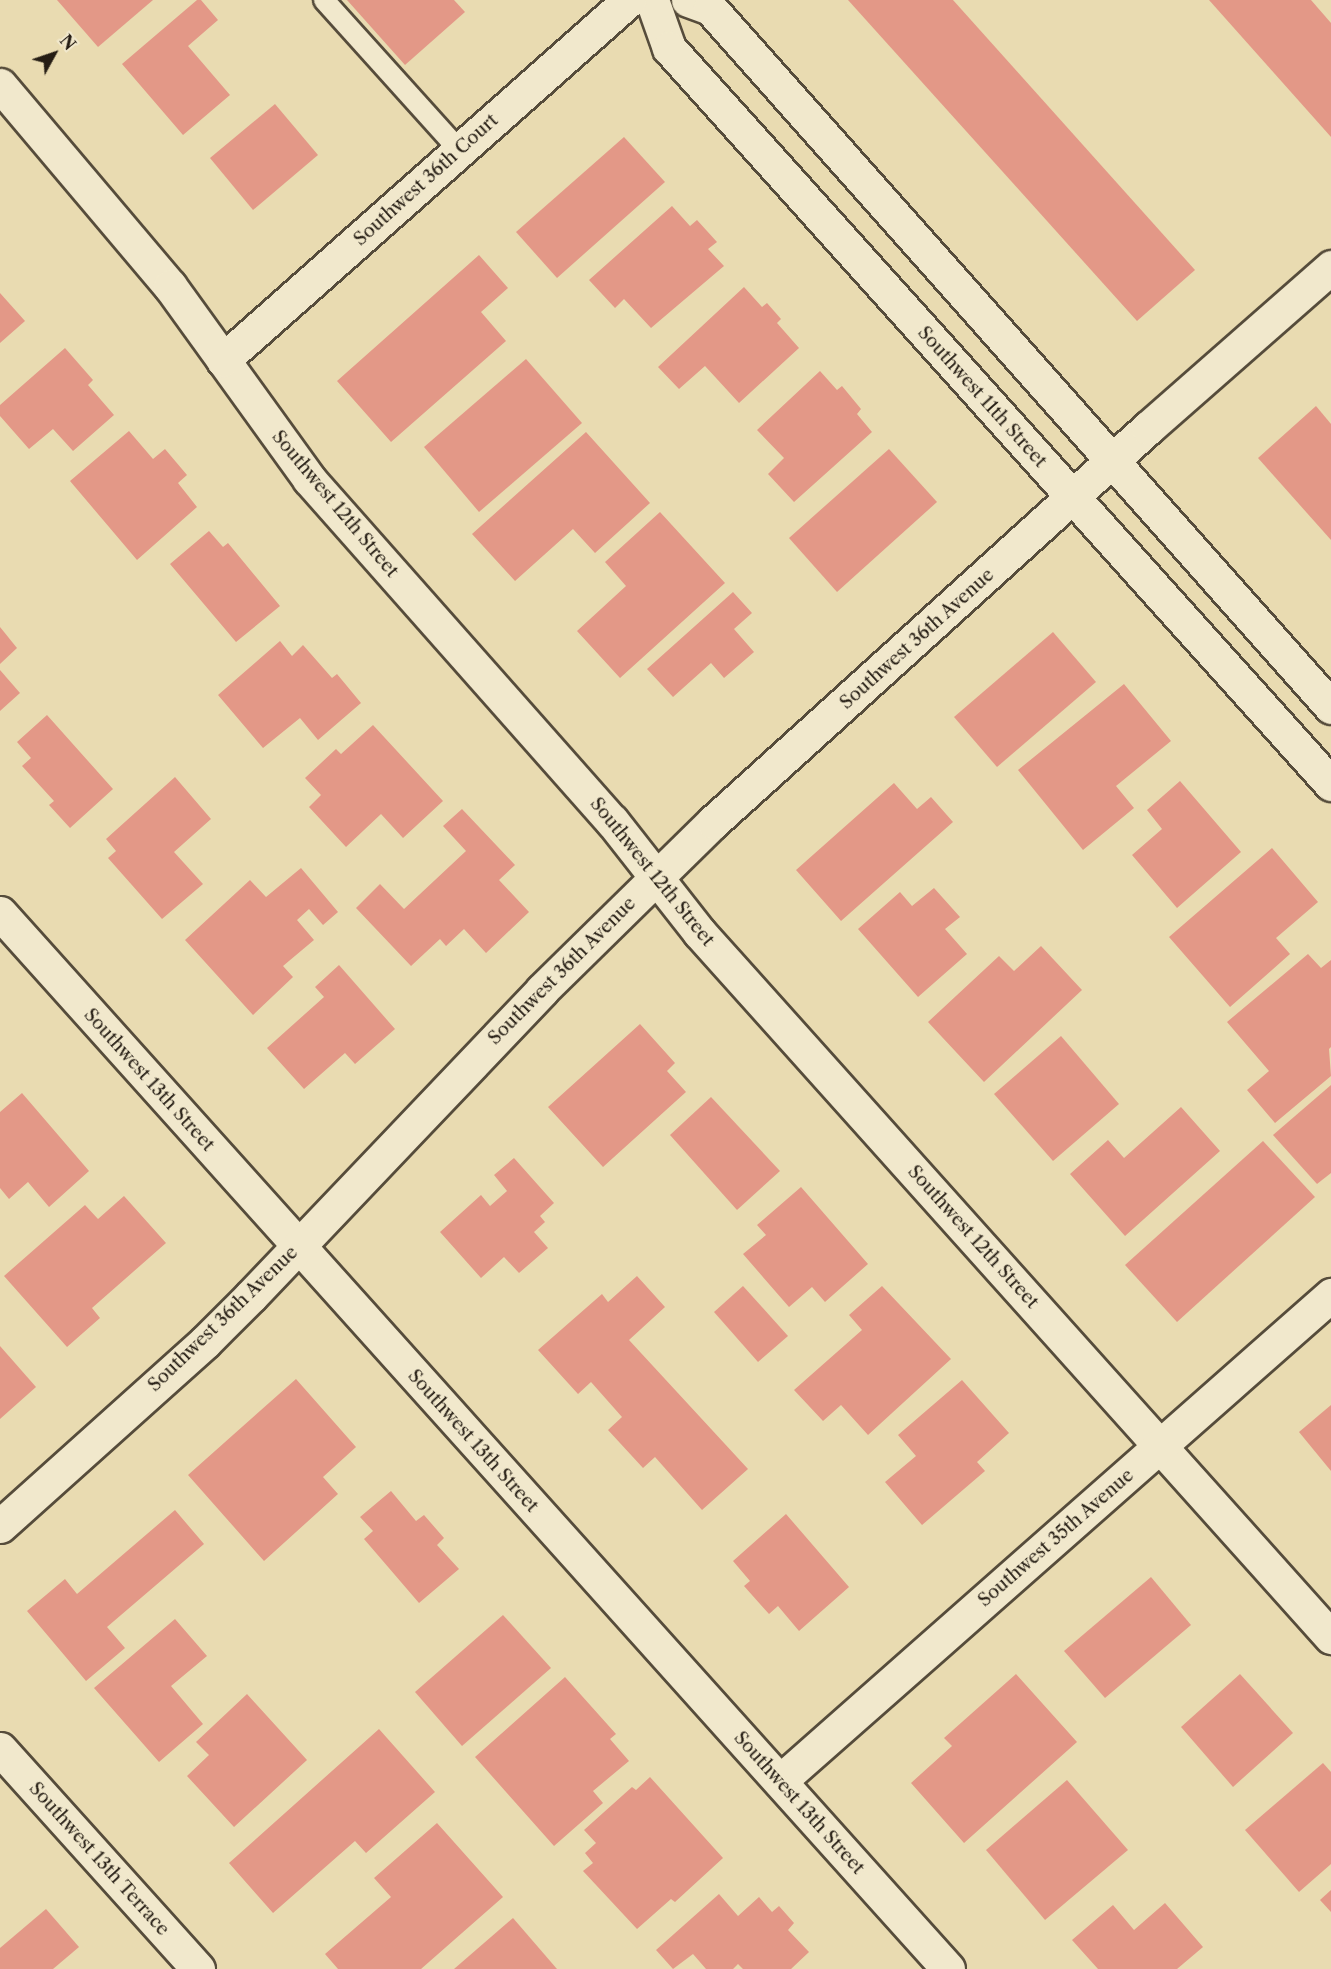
<!DOCTYPE html>
<html>
<head>
<meta charset="utf-8">
<style>
	body { margin:0 }
	#map { position:relative; width:1331px; height:1969px; overflow:hidden; background:#e9dbb1; font-family:"Libre Caslon Text",serif }
	div>[style] { position:absolute }
	.building>* { inset:0; background:#e39887 }
	.roads { filter:drop-shadow(2px 0 #564c3b) drop-shadow(-2px 0 #564c3b) drop-shadow(0 2px #564c3b) drop-shadow(0 -2px #564c3b) }
	.service>* { height:20px; margin:-10px; padding:0 10px; transform-origin:10px; border-radius:10px; background:#f1e8cc }
	.minor>* { height:33px; margin:-16.5px; padding:0 16.5px; transform-origin:16.5px; border-radius:16.5px; background:#f1e8cc }
	span { translate:-50% -50%; white-space:nowrap; text-align:center; line-height:1.15; -webkit-text-stroke:4.5px #f1e8cc; paint-order:stroke }
	.street-label { font-size:18px; color:#251d14 }
	.north { position:absolute; left:24px; top:24px; width:60px; height:60px; -webkit-text-stroke:4px #f1e8cc; paint-order:stroke; rotate:50deg; font-size:16px; font-weight:700; line-height:24px; text-align:center; color:#251d14 }
	.north::after { content:''; display:block; margin:auto; width:21px; height:27px; background:#251d14; clip-path:polygon(50% 0,100% 100%,50% 72%,0 100%) }
</style>
</head>
<body>
<div id="map">
	<div class="building">
		<i style="clip-path:polygon(57px 0,153px 0,98px 47px)"></i>
		<i style="clip-path:polygon(197px 0,201px 0,218px 20px,188px 46px,230px 95px,183px 135px,122px 64px)"></i>
		<i style="clip-path:polygon(347px 0,454px 0,465px 12px,405px 65px)"></i>
		<i style="clip-path:polygon(848px 0,953px 0,1195px 270px,1137px 321px)"></i>
		<i style="clip-path:polygon(1209px 0,1311px 0,1331px 23px,1331px 137px)"></i>
		<i style="clip-path:polygon(275px 104px,318px 155px,253px 210px,210px 158px)"></i>
		<i style="clip-path:polygon(624px 137px,665px 182px,557px 278px,516px 232px)"></i>
		<i style="clip-path:polygon(672px 206px,690px 226px,697px 220px,717px 242px,708px 249px,724px 266px,651px 328px,624px 299px,615px 308px,589px 280px)"></i>
		<i style="clip-path:polygon(479px 255px,508px 288px,481px 312px,506px 341px,391px 442px,337px 381px)"></i>
		<i style="clip-path:polygon(744px 287px,762px 307px,767px 303px,781px 319px,777px 323px,799px 348px,739px 403px,705px 366px,679px 389px,658px 367px)"></i>
		<i style="clip-path:polygon(0 293px,25px 321px,0 343px)"></i>
		<i style="clip-path:polygon(65px 348px,93px 380px,88px 385px,114px 415px,73px 451px,53px 429px,29px 449px,0 416px,0 405px)"></i>
		<i style="clip-path:polygon(526px 359px,582px 423px,479px 512px,424px 447px)"></i>
		<i style="clip-path:polygon(820px 371px,837px 390px,842px 386px,861px 409px,857px 414px,872px 432px,794px 502px,768px 474px,784px 458px,757px 430px)"></i>
		<i style="clip-path:polygon(1316px 406px,1331px 424px,1331px 540px,1258px 458px)"></i>
		<i style="clip-path:polygon(129px 431px,153px 459px,165px 449px,187px 475px,178px 483px,197px 507px,137px 560px,70px 481px)"></i>
		<i style="clip-path:polygon(586px 432px,650px 503px,595px 553px,573px 529px,515px 581px,472px 534px)"></i>
		<i style="clip-path:polygon(889px 449px,937px 502px,837px 592px,789px 538px)"></i>
		<i style="clip-path:polygon(660px 512px,725px 583px,620px 678px,577px 631px,626px 586px,605px 562px)"></i>
		<i style="clip-path:polygon(209px 531px,223px 547px,228px 543px,280px 606px,236px 642px,170px 564px)"></i>
		<i style="clip-path:polygon(733px 592px,752px 613px,734px 629px,754px 652px,724px 678px,711px 663px,673px 697px,647px 669px)"></i>
		<i style="clip-path:polygon(0 627px,17px 648px,0 664px)"></i>
		<i style="clip-path:polygon(1053px 632px,1096px 682px,997px 767px,954px 717px)"></i>
		<i style="clip-path:polygon(280px 641px,292px 656px,303px 645px,332px 678px,337px 674px,361px 703px,318px 740px,300px 718px,263px 748px,218px 695px)"></i>
		<i style="clip-path:polygon(0 670px,20px 693px,0 711px)"></i>
		<i style="clip-path:polygon(1124px 684px,1171px 741px,1116px 786px,1134px 808px,1083px 850px,1018px 770px)"></i>
		<i style="clip-path:polygon(47px 715px,113px 789px,70px 828px,49px 805px,54px 801px,22px 766px,31px 758px,17px 742px)"></i>
		<i style="clip-path:polygon(373px 725px,443px 801px,403px 838px,381px 814px,346px 847px,309px 807px,321px 795px,305px 778px,336px 749px,341px 754px)"></i>
		<i style="clip-path:polygon(175px 777px,211px 819px,174px 852px,203px 884px,162px 919px,108px 858px,116px 851px,106px 839px)"></i>
		<i style="clip-path:polygon(1180px 781px,1241px 852px,1177px 908px,1132px 855px,1162px 829px,1147px 810px)"></i>
		<i style="clip-path:polygon(894px 783px,917px 809px,931px 797px,953px 822px,841px 921px,796px 870px)"></i>
		<i style="clip-path:polygon(462px 809px,515px 865px,499px 880px,529px 912px,486px 953px,464px 929px,446px 946px,440px 939px,411px 966px,356px 908px,380px 884px,404px 909px,466px 851px,443px 826px)"></i>
		<i style="clip-path:polygon(1272px 848px,1318px 902px,1276px 938px,1290px 954px,1230px 1007px,1169px 937px)"></i>
		<i style="clip-path:polygon(301px 868px,338px 912px,323px 925px,309px 909px,297px 920px,314px 940px,283px 966px,293px 977px,253px 1015px,185px 940px,250px 880px,266px 897px)"></i>
		<i style="clip-path:polygon(934px 888px,960px 917px,945px 929px,967px 954px,918px 997px,858px 929px,900px 892px,912px 906px)"></i>
		<i style="clip-path:polygon(1041px 946px,1082px 990px,984px 1082px,928px 1022px,999px 956px,1014px 971px)"></i>
		<i style="clip-path:polygon(1308px 954px,1321px 968px,1331px 960px,1331px 1047px,1329px 1049px,1331px 1076px,1275px 1123px,1247px 1090px,1269px 1071px,1227px 1022px)"></i>
		<i style="clip-path:polygon(339px 965px,395px 1029px,355px 1064px,345px 1053px,304px 1089px,267px 1048px,324px 997px,315px 987px)"></i>
		<i style="clip-path:polygon(640px 1024px,675px 1063px,667px 1071px,686px 1092px,603px 1167px,548px 1107px)"></i>
		<i style="clip-path:polygon(1061px 1036px,1119px 1104px,1053px 1161px,994px 1094px)"></i>
		<i style="clip-path:polygon(1331px 1085px,1331px 1173px,1317px 1184px,1273px 1135px)"></i>
		<i style="clip-path:polygon(22px 1093px,89px 1171px,49px 1207px,28px 1182px,9px 1199px,0 1188px,0 1112px)"></i>
		<i style="clip-path:polygon(711px 1097px,780px 1171px,737px 1210px,670px 1135px)"></i>
		<i style="clip-path:polygon(1181px 1107px,1220px 1151px,1125px 1236px,1070px 1174px,1108px 1140px,1124px 1158px)"></i>
		<i style="clip-path:polygon(1263px 1141px,1315px 1197px,1177px 1322px,1125px 1265px)"></i>
		<i style="clip-path:polygon(514px 1158px,554px 1203px,540px 1216px,545px 1222px,534px 1232px,548px 1248px,519px 1273px,504px 1257px,481px 1278px,440px 1232px,481px 1195px,490px 1206px,507px 1191px,494px 1175px)"></i>
		<i style="clip-path:polygon(801px 1187px,868px 1264px,825px 1302px,812px 1287px,789px 1307px,743px 1254px,766px 1235px,757px 1225px)"></i>
		<i style="clip-path:polygon(124px 1196px,166px 1243px,92px 1308px,100px 1318px,67px 1347px,4px 1276px,85px 1205px,98px 1219px)"></i>
		<i style="clip-path:polygon(637px 1276px,665px 1307px,629px 1340px,748px 1469px,702px 1510px,655px 1457px,643px 1468px,608px 1430px,622px 1417px,591px 1382px,578px 1394px,538px 1350px,602px 1294px,608px 1302px)"></i>
		<i style="clip-path:polygon(743px 1286px,788px 1336px,758px 1362px,714px 1312px)"></i>
		<i style="clip-path:polygon(882px 1286px,951px 1359px,868px 1435px,841px 1405px,823px 1421px,794px 1390px,862px 1330px,849px 1315px)"></i>
		<i style="clip-path:polygon(0 1346px,36px 1387px,0 1419px)"></i>
		<i style="clip-path:polygon(296px 1379px,356px 1447px,323px 1477px,338px 1494px,264px 1561px,188px 1475px)"></i>
		<i style="clip-path:polygon(962px 1380px,1009px 1433px,977px 1462px,985px 1471px,922px 1525px,885px 1482px,916px 1456px,898px 1435px)"></i>
		<i style="clip-path:polygon(1331px 1405px,1331px 1471px,1299px 1432px)"></i>
		<i style="clip-path:polygon(391px 1491px,416px 1521px,424px 1515px,444px 1538px,437px 1545px,459px 1569px,419px 1603px,364px 1539px,373px 1531px,360px 1517px)"></i>
		<i style="clip-path:polygon(175px 1510px,204px 1544px,107px 1627px,125px 1648px,86px 1681px,27px 1611px,65px 1579px,77px 1594px)"></i>
		<i style="clip-path:polygon(786px 1514px,849px 1587px,799px 1631px,778px 1606px,769px 1614px,744px 1586px,750px 1581px,733px 1561px)"></i>
		<i style="clip-path:polygon(1151px 1577px,1191px 1625px,1105px 1698px,1064px 1651px)"></i>
		<i style="clip-path:polygon(503px 1615px,551px 1668px,462px 1746px,415px 1692px)"></i>
		<i style="clip-path:polygon(175px 1619px,207px 1656px,171px 1686px,203px 1724px,159px 1762px,94px 1688px)"></i>
		<i style="clip-path:polygon(1016px 1674px,1077px 1742px,964px 1843px,911px 1783px,952px 1746px,944px 1738px)"></i>
		<i style="clip-path:polygon(1240px 1674px,1293px 1733px,1233px 1787px,1181px 1727px)"></i>
		<i style="clip-path:polygon(565px 1677px,616px 1734px,610px 1739px,629px 1761px,593px 1791px,603px 1803px,554px 1846px,475px 1757px)"></i>
		<i style="clip-path:polygon(247px 1694px,307px 1760px,234px 1827px,187px 1776px,209px 1755px,196px 1742px)"></i>
		<i style="clip-path:polygon(379px 1729px,435px 1792px,366px 1853px,355px 1841px,273px 1913px,229px 1863px)"></i>
		<i style="clip-path:polygon(1323px 1763px,1331px 1772px,1331px 1864px,1299px 1892px,1245px 1830px)"></i>
		<i style="clip-path:polygon(650px 1777px,723px 1858px,675px 1902px,671px 1899px,637px 1929px,583px 1871px,593px 1863px,585px 1853px,596px 1843px,584px 1830px,632px 1787px,636px 1790px)"></i>
		<i style="clip-path:polygon(1067px 1780px,1128px 1850px,1045px 1920px,986px 1850px)"></i>
		<i style="clip-path:polygon(437px 1823px,503px 1897px,421px 1969px,338px 1969px,325px 1954px,391px 1897px,374px 1878px)"></i>
		<i style="clip-path:polygon(1331px 1890px,1331px 1912px,1320px 1900px)"></i>
		<i style="clip-path:polygon(719px 1894px,738px 1916px,759px 1897px,772px 1912px,779px 1906px,794px 1923px,788px 1930px,809px 1952px,791px 1969px,743px 1969px,738px 1964px,733px 1969px,706px 1969px,693px 1954px,673px 1969px,656px 1950px)"></i>
		<i style="clip-path:polygon(1165px 1903px,1203px 1947px,1177px 1969px,1098px 1969px,1072px 1940px,1113px 1905px,1134px 1930px)"></i>
		<i style="clip-path:polygon(46px 1909px,79px 1947px,53px 1969px,0 1969px,0 1948px)"></i>
		<i style="clip-path:polygon(513px 1918px,557px 1969px,454px 1969px)"></i>
	</div>
	<div class="roads">
		<div class="service">
			<i style="left:324px;top:0;width:202px;rotate:48deg"></i>
		</div>
		<div class="minor">
			<i style="left:652px;top:0;width:51px;rotate:70.5deg"></i>
			<i style="left:669px;top:48px;width:990px;rotate:48.03deg"></i>
			<i style="left:688px;top:0;width:23px;rotate:20deg"></i>
			<i style="left:710px;top:8px;width:935px;rotate:48.38deg"></i>
			<i style="left:0;top:85px;width:263px;rotate:49.8deg"></i>
			<i style="left:170px;top:286px;width:238px;rotate:54.2deg"></i>
			<i style="left:309px;top:479px;width:457px;rotate:48.5deg"></i>
			<i style="left:612px;top:821px;width:141px;rotate:51.9deg"></i>
			<i style="left:699px;top:932px;width:947px;rotate:48.13deg"></i>
			<i style="left:223px;top:360px;width:543px;rotate:-41.56deg"></i>
			<i style="left:0;top:913px;width:1419px;rotate:48.08deg"></i>
			<i style="left:0;top:1526px;width:275px;rotate:-41.9deg"></i>
			<i style="left:205px;top:1342px;width:65px;rotate:-45deg"></i>
			<i style="left:251px;top:1296px;width:422px;rotate:-46.4deg"></i>
			<i style="left:542px;top:990px;width:240px;rotate:-44.5deg"></i>
			<i style="left:713px;top:822px;width:587px;rotate:-42.17deg"></i>
			<i style="left:1148px;top:428px;width:244px;rotate:-41.3deg"></i>
			<i style="left:0;top:1749px;width:296px;rotate:48deg"></i>
			<i style="left:780px;top:1781px;width:735px;rotate:-41.41deg"></i>
		</div>
	</div>
	<div class="street-label">
		<span style="left:426px;top:180px;rotate:-42deg">Southwest 36th Court</span>
		<span style="left:982px;top:397px;rotate:48deg">Southwest 11th Street</span>
		<span style="left:335px;top:504px;rotate:50deg">Southwest 12th Street</span>
		<span style="left:917px;top:639px;rotate:-42deg">Southwest 36th Avenue</span>
		<span style="left:652px;top:872px;rotate:51deg">Southwest 12th Street</span>
		<span style="left:562px;top:971px;rotate:-45deg">Southwest 36th Avenue</span>
		<span style="left:149px;top:1080px;rotate:48deg">Southwest 13th Street</span>
		<span style="left:973px;top:1237px;rotate:48deg">Southwest 12th Street</span>
		<span style="left:223px;top:1319px;rotate:-44deg">Southwest 36th Avenue</span>
		<span style="left:473px;top:1441px;rotate:48deg">Southwest 13th Street</span>
		<span style="left:1056px;top:1538px;rotate:-41deg">Southwest 35th Avenue</span>
		<span style="left:799px;top:1803px;rotate:48deg">Southwest 13th Street</span>
		<span style="left:99px;top:1859px;rotate:48deg">Southwest 13th Terrace</span>
	</div>
	<div class="north">N</div>
</div>
</body>
</html>
